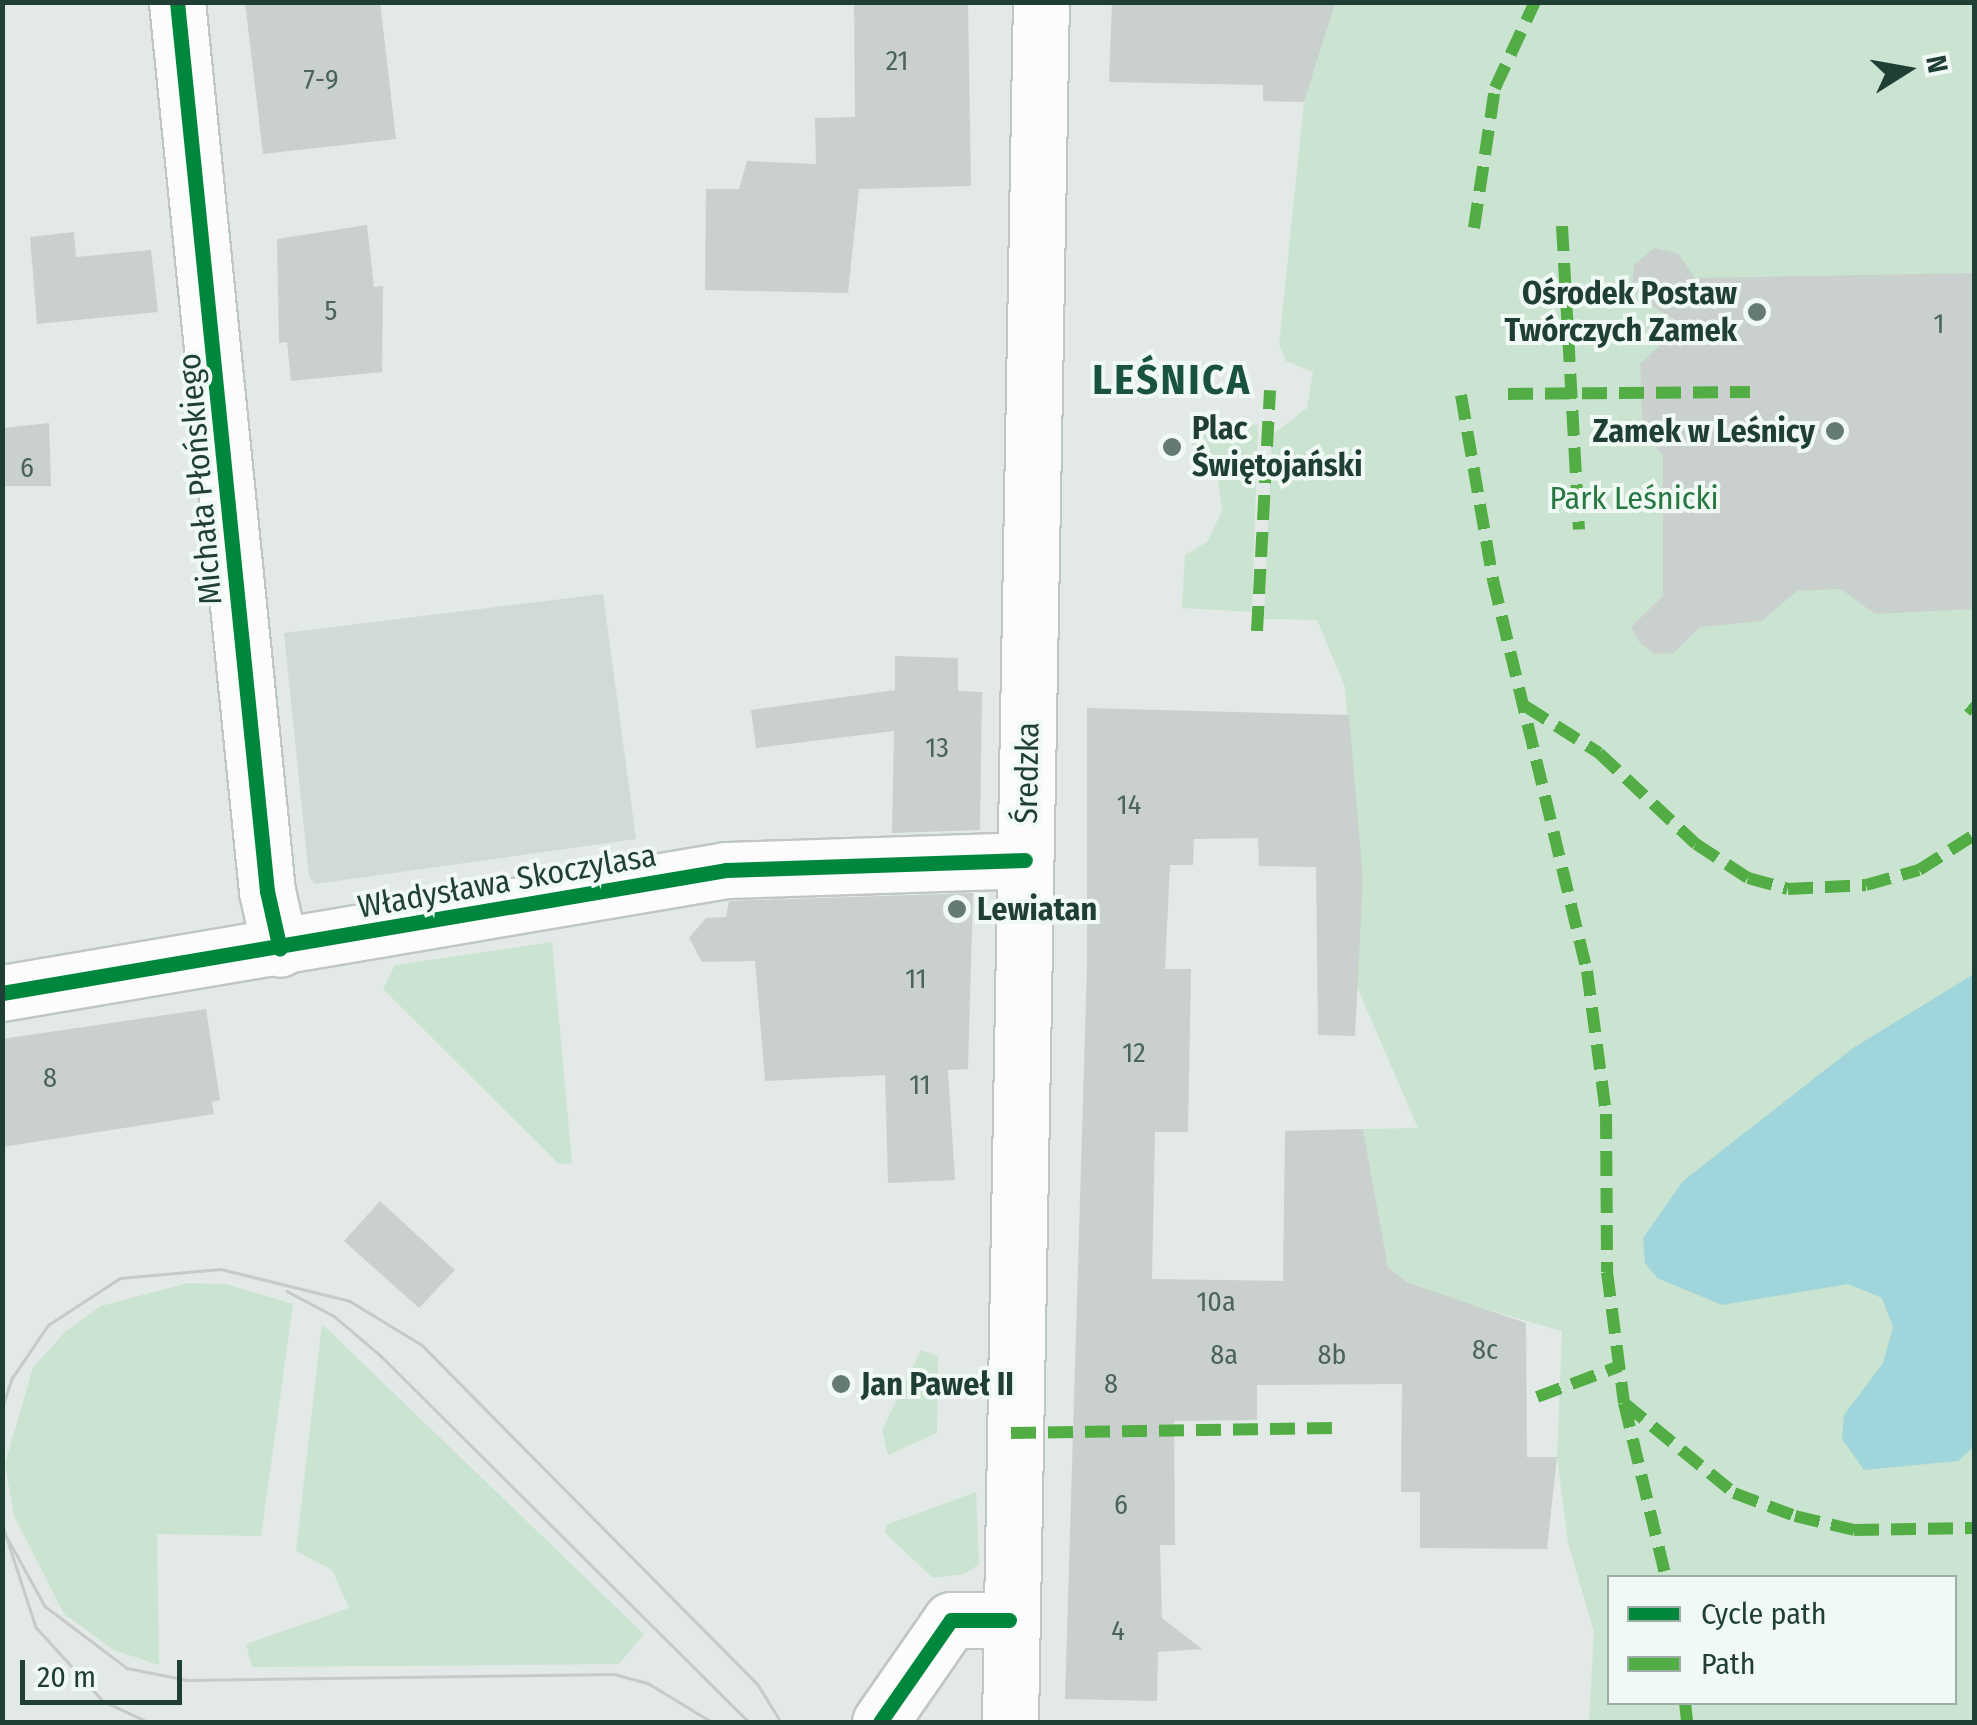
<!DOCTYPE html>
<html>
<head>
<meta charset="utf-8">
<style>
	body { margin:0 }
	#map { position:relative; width:1977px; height:1725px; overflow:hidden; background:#e3e9e6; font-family:"Fira Sans Condensed",sans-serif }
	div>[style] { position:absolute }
	.built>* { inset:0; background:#d0dbd6 }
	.green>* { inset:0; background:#cbe4d1 }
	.water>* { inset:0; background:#a0d5db }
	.building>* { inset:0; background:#cad0cd }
	.roads { filter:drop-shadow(2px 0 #c0c6c3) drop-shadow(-2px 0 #c0c6c3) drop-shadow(0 2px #c0c6c3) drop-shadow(0 -2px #c0c6c3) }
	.minor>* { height:55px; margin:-27.5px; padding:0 27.5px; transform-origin:27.5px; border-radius:27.5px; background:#fbfcfb }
	.secondary>* { height:55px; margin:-27.5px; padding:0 27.5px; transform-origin:27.5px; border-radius:27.5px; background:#fbfcfb }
	.tram>* { height:2.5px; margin:-1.25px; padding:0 1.25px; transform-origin:1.25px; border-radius:1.25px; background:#c6cbc9 }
	.quiet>* { height:12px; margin-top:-6px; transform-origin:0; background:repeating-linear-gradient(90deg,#52ad45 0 25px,transparent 0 37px) }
	.cycleway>* { height:15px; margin:-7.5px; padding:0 7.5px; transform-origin:7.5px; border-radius:7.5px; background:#00873e }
	.dots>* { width:28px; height:28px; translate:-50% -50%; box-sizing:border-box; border:5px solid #f1f9f4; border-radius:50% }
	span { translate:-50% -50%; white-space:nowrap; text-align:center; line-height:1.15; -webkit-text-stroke:8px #f1f9f4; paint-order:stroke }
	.number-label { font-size:28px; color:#4a635b }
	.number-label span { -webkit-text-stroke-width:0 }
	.poi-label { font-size:32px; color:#1f3e34; font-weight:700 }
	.right { translate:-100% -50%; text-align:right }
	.left { translate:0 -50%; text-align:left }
	.street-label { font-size:32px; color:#1f3e34 }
	.park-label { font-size:32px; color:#267842 }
	.district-label { font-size:42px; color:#1a5242; font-weight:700; letter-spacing:2.5px }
	.frame { position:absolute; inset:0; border:5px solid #1f3e34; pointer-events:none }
	.legend { position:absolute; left:1607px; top:1575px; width:350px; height:130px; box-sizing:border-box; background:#f1f9f4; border:2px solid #9daea7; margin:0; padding:12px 18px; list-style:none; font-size:30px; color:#1f3e34 }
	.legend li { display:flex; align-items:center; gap:20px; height:50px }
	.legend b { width:50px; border:2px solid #9daea7 }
	.north { position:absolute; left:1857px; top:20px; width:100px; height:100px; -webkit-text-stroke:8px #f1f9f4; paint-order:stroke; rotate:79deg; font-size:28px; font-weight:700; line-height:40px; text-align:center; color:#1f3e34 }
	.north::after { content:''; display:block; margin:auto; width:35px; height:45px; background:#1f3e34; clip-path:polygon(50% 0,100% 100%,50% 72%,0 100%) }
	.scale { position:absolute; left:20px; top:1660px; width:162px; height:45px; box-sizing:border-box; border:5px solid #1f3e34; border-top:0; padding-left:12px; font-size:30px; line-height:35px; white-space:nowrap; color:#1f3e34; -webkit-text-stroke:8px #f1f9f4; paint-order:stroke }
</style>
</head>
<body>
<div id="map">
	<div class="built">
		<i style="clip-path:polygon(603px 594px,636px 839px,315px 884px,309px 877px,284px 633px)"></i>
	</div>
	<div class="green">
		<i style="clip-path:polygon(evenodd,1336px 3px,1974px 3px,1974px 1722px,1589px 1722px,1594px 1632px,1568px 1543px,1557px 1457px,1562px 1331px,1415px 1289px,1388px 1267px,1363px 1129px,1418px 1128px,1357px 987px,1357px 827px,1345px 687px,1317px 620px,1264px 619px,1272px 435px,1307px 408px,1313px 372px,1286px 361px,1279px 345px,1304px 102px,1336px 3px,1610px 1578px,1954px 1578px,1954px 1702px,1610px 1702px,1610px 1578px)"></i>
		<i style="clip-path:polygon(1194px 421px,1258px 425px,1252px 612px,1182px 608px,1185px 555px,1207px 542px,1222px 511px,1218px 480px,1192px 455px)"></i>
		<i style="clip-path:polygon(552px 942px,572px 1163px,559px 1164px,383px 989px,395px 965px)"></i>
		<i style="clip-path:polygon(188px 1283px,226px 1284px,293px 1304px,261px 1536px,157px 1534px,159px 1665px,114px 1650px,64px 1614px,14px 1516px,5px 1464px,33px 1367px,66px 1331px,101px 1306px)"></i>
		<i style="clip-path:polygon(322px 1324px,644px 1634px,619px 1664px,252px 1667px,246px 1644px,349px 1608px,332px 1570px,296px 1551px)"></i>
		<i style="clip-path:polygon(921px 1350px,938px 1356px,937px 1433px,888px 1455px,882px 1430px)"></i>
		<i style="clip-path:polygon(976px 1492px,979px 1564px,965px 1574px,933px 1578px,885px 1533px,886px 1525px)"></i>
	</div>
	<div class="water">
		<i style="clip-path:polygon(1974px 974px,1974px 1446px,1958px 1461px,1864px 1470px,1842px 1439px,1844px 1415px,1883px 1363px,1893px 1327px,1882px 1298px,1848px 1284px,1722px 1305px,1657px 1278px,1645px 1263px,1643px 1238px,1683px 1181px,1853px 1048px)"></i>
	</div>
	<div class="building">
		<i style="clip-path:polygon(245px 2px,380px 2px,396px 139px,263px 154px)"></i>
		<i style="clip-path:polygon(1112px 2px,1336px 2px,1304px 102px,1263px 101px,1263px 85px,1109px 82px)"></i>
		<i style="clip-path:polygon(968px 3px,971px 186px,859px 189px,848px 293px,705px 290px,706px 189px,739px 189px,747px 161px,816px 164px,815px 118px,855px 117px,854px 5px)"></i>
		<i style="clip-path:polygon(367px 225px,374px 287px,383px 286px,382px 372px,291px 381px,287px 342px,279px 343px,277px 239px)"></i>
		<i style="clip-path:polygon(74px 232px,76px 257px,151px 250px,158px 312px,37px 324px,30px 237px)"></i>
		<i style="clip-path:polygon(1654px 248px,1678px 253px,1695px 278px,1974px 273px,1974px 609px,1875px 614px,1841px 589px,1797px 591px,1762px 621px,1700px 627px,1674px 653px,1655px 654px,1640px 643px,1631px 627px,1663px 596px,1663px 455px,1643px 433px,1640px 364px,1682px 325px,1642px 299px,1633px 282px,1634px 265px)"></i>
		<i style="clip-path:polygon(49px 423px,51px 486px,2px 486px,2px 428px)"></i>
		<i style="clip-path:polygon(895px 656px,958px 658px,958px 691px,982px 692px,980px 830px,892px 833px,894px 731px,756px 748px,751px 710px,895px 690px)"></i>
		<i style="clip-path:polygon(1087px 708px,1349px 715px,1363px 878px,1355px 1036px,1318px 1035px,1316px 867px,1259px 866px,1258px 838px,1194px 839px,1193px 865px,1170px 865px,1165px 969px,1191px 969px,1188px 1132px,1155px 1132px,1152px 1279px,1283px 1281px,1285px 1131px,1363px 1129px,1388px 1267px,1408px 1283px,1526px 1323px,1527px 1457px,1557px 1457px,1547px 1549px,1420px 1548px,1420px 1492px,1401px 1492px,1402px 1384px,1257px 1385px,1257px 1420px,1174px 1421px,1175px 1545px,1160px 1545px,1162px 1618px,1202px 1649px,1158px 1652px,1157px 1701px,1065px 1699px,1087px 966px)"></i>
		<i style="clip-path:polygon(973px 893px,968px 1069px,948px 1070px,955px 1180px,888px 1183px,885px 1075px,765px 1081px,755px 961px,702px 962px,689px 938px,706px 918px,726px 917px,729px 901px)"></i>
		<i style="clip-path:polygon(206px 1009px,220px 1100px,212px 1102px,214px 1114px,2px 1147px,2px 1039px)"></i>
		<i style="clip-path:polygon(380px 1201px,455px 1270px,419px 1308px,344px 1241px)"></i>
	</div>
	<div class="roads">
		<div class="minor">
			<i style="left:177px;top:2px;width:894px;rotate:84.22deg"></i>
			<i style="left:267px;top:891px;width:59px;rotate:77.4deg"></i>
			<i style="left:2px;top:993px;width:734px;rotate:-9.64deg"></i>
			<i style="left:726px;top:870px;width:299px;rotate:-1.9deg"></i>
			<i style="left:880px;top:1722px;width:124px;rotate:-55.2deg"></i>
			<i style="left:951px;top:1620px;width:58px"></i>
		</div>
		<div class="secondary">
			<i style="left:1010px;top:1722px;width:1720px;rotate:-88.97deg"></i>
		</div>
	</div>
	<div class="tram">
		<i style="left:287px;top:1291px;width:53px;rotate:28deg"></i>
		<i style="left:334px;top:1316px;width:59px;rotate:40.2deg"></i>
		<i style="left:379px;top:1354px;width:522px;rotate:44.84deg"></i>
		<i style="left:2px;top:1408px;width:32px;rotate:-72deg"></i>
		<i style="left:12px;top:1378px;width:64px;rotate:-55.8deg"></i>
		<i style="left:48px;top:1325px;width:86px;rotate:-33.1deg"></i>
		<i style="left:120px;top:1278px;width:101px;rotate:-5.1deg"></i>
		<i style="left:221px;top:1269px;width:133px;rotate:13.9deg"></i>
		<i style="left:350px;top:1301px;width:84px;rotate:31.4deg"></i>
		<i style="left:422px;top:1345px;width:476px;rotate:45.3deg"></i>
		<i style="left:757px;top:1683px;width:46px;rotate:58.4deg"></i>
		<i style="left:2px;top:1523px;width:109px;rotate:71.9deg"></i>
		<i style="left:36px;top:1627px;width:100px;rotate:47.8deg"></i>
		<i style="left:103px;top:1701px;width:50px;rotate:25deg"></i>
		<i style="left:8px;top:1539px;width:77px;rotate:61.1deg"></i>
		<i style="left:45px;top:1606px;width:103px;rotate:37.1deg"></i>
		<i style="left:127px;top:1668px;width:61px;rotate:11.3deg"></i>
		<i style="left:187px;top:1680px;width:427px;rotate:-0.8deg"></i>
		<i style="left:614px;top:1674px;width:35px;rotate:15deg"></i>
		<i style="left:648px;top:1683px;width:75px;rotate:31.4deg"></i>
	</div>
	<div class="quiet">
		<i style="left:1562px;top:226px;width:304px;rotate:86.8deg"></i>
		<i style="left:1474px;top:228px;width:142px;rotate:-81.5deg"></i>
		<i style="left:1495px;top:88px;width:95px;rotate:-65.1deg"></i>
		<i style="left:1508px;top:394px;width:242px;rotate:-0.5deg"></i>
		<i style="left:1461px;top:395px;width:188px;rotate:80.2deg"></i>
		<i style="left:1493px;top:580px;width:402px;rotate:76.5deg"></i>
		<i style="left:1587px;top:971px;width:144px;rotate:82.4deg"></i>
		<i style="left:1606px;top:1114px;width:158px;rotate:89.6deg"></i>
		<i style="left:1607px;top:1272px;width:132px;rotate:82.6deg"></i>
		<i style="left:1624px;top:1403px;width:180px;rotate:76.5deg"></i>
		<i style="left:1257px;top:631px;width:241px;rotate:-86.9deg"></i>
		<i style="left:1525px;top:706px;width:88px;rotate:32.4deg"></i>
		<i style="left:1599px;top:753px;width:133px;rotate:43.2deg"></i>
		<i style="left:1696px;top:844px;width:62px;rotate:33.2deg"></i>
		<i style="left:1748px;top:878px;width:41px;rotate:15.4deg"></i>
		<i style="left:1788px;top:889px;width:78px;rotate:-2.9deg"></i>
		<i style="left:1866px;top:885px;width:55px;rotate:-15.8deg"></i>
		<i style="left:1919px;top:870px;width:65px;rotate:-32.5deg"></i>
		<i style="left:1968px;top:706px;width:8px;rotate:40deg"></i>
		<i style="left:1537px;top:1397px;width:89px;rotate:-20.5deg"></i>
		<i style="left:1624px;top:1403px;width:142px;rotate:39.3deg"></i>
		<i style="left:1734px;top:1493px;width:65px;rotate:20.7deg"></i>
		<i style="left:1795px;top:1516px;width:61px;rotate:13.3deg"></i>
		<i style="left:1854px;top:1530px;width:120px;rotate:-1deg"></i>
		<i style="left:1011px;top:1433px;width:322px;rotate:-0.9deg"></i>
		<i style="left:1685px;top:1702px;width:20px;rotate:84deg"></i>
	</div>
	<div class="cycleway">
		<i style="left:177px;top:2px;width:894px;rotate:84.22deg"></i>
		<i style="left:267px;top:891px;width:59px;rotate:77.4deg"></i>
		<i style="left:2px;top:993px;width:734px;rotate:-9.64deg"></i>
		<i style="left:726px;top:870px;width:299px;rotate:-1.9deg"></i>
		<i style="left:880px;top:1722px;width:124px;rotate:-55.2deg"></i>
		<i style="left:951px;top:1620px;width:58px"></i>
	</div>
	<div class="dots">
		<i style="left:1757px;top:312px;background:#647a72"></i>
		<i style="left:1835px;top:431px;background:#647a72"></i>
		<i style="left:1172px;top:447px;background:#647a72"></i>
		<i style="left:957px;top:909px;background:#647a72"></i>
		<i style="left:841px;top:1384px;background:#647a72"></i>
	</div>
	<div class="number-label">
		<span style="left:897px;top:61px">21</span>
		<span style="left:321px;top:80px">7-9</span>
		<span style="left:331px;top:311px">5</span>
		<span style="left:1939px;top:324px">1</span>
		<span style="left:27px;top:468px">6</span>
		<span style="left:937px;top:748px">13</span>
		<span style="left:1129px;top:805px">14</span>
		<span style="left:916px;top:979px">11</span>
		<span style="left:1134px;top:1053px">12</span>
		<span style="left:50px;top:1078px">8</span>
		<span style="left:920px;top:1085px">11</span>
		<span style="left:1216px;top:1302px">10a</span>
		<span style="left:1485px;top:1350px">8c</span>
		<span style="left:1224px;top:1355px">8a</span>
		<span style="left:1332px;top:1355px">8b</span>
		<span style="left:1111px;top:1384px">8</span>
		<span style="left:1121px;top:1505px">6</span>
		<span style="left:1118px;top:1631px">4</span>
	</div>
	<div class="poi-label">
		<span class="right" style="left:1737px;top:312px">Ośrodek Postaw<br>Twórczych Zamek</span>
		<span class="left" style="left:1192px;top:447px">Plac<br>Świętojański</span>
		<span class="right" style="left:1815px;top:431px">Zamek w Leśnicy</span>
		<span class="left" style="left:977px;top:909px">Lewiatan</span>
		<span class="left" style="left:861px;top:1384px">Jan Paweł II</span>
	</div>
	<div class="street-label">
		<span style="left:200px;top:479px;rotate:-95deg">Michała Płońskiego</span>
		<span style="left:1027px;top:773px;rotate:-89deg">Średzka</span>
		<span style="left:507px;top:881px;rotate:-10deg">Władysława Skoczylasa</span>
	</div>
	<div class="park-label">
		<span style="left:1634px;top:498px">Park Leśnicki</span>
	</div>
	<div class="district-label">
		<span style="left:1172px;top:380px">LEŚNICA</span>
	</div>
	<div class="frame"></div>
	<ul class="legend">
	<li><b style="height:12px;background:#00873e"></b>Cycle path</li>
	<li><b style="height:12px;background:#52ad45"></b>Path</li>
	</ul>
	<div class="north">N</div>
	<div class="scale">20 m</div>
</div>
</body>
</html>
